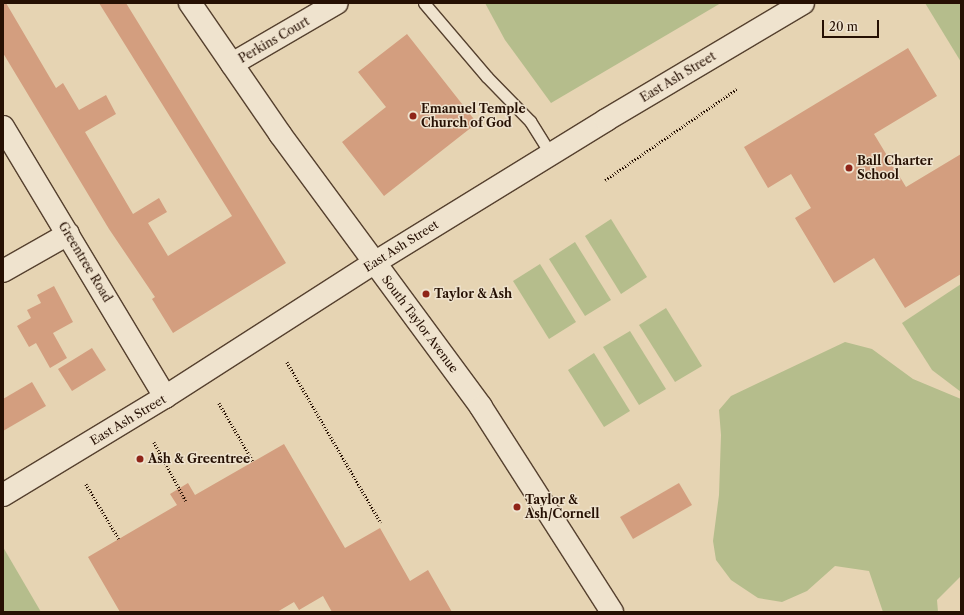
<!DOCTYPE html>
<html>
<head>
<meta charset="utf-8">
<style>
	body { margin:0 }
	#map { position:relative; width:964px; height:615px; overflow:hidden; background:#e6d4b3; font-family:"Libre Caslon Text",serif }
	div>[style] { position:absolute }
	.green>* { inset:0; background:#b5bd8c }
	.building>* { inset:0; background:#d39e7f }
	.path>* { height:2.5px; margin-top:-1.25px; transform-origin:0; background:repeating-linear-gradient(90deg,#261003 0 1px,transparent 0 3px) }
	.roads { filter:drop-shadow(1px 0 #56412f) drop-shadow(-1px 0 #56412f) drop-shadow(0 1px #56412f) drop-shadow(0 -1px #56412f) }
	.lane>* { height:11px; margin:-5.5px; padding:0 5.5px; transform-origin:5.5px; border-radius:5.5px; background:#efe3ce }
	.street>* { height:22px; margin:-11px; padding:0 11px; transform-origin:11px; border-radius:11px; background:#efe3ce }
	.secondary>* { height:22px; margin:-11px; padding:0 11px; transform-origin:11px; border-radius:11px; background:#efe3ce }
	.dots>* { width:11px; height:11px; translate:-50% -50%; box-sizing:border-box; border:2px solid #efe3ce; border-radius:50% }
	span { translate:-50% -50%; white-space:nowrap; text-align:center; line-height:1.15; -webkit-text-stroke:3px #efe3ce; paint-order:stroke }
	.street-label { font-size:12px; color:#261003 }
	.poi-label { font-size:12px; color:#261003; font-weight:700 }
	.left { translate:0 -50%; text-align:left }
	.frame { position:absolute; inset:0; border:4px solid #261003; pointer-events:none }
	.scale { position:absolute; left:822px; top:20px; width:57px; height:18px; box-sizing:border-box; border:2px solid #261003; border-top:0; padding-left:5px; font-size:12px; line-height:14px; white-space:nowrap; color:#261003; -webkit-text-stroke:3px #efe3ce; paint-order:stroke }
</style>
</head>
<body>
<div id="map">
	<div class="green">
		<i style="clip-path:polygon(485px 3px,721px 3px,551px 103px,505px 40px)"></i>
		<i style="clip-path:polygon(925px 3px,961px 3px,961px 62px)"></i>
		<i style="clip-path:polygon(611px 219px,647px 277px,621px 294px,585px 236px)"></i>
		<i style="clip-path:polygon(575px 242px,611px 300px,585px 316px,549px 259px)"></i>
		<i style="clip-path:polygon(540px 264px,576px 322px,549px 339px,513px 281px)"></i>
		<i style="clip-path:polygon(961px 284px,961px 392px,932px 370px,902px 323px)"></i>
		<i style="clip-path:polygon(666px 308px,702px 366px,675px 382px,639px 325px)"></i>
		<i style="clip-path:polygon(630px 331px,666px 389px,639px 405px,603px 347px)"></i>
		<i style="clip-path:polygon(845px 342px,872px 349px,913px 379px,961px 399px,961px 576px,937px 600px,938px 612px,883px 612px,869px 571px,835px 566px,807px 591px,782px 602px,758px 598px,731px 580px,716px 560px,713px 541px,719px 495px,721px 435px,719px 410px,731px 396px)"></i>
		<i style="clip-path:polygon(594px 353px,630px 411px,604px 427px,568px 370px)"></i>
		<i style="clip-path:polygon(3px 547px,41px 612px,3px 612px)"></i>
	</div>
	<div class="building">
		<i style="clip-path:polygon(3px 3px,6px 3px,56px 88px,63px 83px,79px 110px,106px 95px,116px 114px,85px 132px,133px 214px,159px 198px,167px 212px,148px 223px,168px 256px,232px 216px,99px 3px,126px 3px,286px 263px,173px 333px,152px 299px,155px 297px,109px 229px,3px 53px)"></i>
		<i style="clip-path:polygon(407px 34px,477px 123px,384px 196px,342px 142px,386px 107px,358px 72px)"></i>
		<i style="clip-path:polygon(908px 48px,937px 96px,874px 134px,906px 187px,961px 154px,961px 274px,905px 308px,874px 258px,834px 283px,795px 218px,811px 208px,791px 174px,768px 188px,744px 147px)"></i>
		<i style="clip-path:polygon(54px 286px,73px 322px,53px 333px,67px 358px,50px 368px,36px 343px,29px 347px,17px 326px,31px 318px,27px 310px,41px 303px,37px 295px)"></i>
		<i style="clip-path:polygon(92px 348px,106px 370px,72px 391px,58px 369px)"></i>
		<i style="clip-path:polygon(32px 382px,46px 406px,3px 431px,3px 399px)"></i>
		<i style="clip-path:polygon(284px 444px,345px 548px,380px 528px,410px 581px,428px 570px,452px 612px,332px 612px,323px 596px,299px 610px,294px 602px,277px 612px,120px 612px,88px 557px,177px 505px,170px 494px,188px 483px,195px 495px)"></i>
		<i style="clip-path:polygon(679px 483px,692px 505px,633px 539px,620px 517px)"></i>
	</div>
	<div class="path">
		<i style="left:605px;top:180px;width:160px;rotate:-34.6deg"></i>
		<i style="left:287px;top:362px;width:186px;rotate:59.7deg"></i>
		<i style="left:219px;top:403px;width:67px;rotate:59.6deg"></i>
		<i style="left:154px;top:442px;width:67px;rotate:61.5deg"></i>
		<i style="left:86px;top:484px;width:64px;rotate:59deg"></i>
	</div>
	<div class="roads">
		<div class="lane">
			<i style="left:424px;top:3px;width:97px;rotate:49.6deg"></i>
			<i style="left:487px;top:77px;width:62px;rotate:45.7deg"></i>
			<i style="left:530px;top:121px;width:39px;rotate:58deg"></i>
		</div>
		<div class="street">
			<i style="left:232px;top:64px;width:121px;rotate:-30.2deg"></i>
			<i style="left:3px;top:127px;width:315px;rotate:59deg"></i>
			<i style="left:3px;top:271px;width:75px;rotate:-29.6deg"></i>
		</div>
		<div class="secondary">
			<i style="left:190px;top:3px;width:159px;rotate:55.5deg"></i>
			<i style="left:280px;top:134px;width:339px;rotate:53.6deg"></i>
			<i style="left:481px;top:407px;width:243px;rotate:57.4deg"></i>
			<i style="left:3px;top:495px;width:189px;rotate:-31.2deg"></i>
			<i style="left:165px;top:397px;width:248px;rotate:-32.7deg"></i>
			<i style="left:374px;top:263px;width:273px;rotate:-31.6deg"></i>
			<i style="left:606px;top:120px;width:229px;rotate:-30.7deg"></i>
		</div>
	</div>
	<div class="dots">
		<i style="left:413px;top:116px;background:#8f2418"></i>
		<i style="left:849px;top:168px;background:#8f2418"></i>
		<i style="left:426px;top:294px;background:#8f2418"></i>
		<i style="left:140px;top:459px;background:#8f2418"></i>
		<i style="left:517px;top:507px;background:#8f2418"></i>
	</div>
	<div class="street-label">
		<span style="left:274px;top:40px;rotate:-30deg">Perkins Court</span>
		<span style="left:678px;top:77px;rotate:-31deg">East Ash Street</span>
		<span style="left:401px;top:246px;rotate:-32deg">East Ash Street</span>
		<span style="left:85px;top:262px;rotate:59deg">Greentree Road</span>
		<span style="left:420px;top:324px;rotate:53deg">South Taylor Avenue</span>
		<span style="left:128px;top:420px;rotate:-31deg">East Ash Street</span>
	</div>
	<div class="poi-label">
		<span class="left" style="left:421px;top:116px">Emanuel Temple<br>Church of God</span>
		<span class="left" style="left:857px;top:168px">Ball Charter<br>School</span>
		<span class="left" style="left:434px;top:294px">Taylor &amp; Ash</span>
		<span class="left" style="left:148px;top:459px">Ash &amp; Greentree</span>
		<span class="left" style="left:525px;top:507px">Taylor &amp;<br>Ash/Cornell</span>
	</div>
	<div class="frame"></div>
	<div class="scale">20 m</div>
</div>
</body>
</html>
